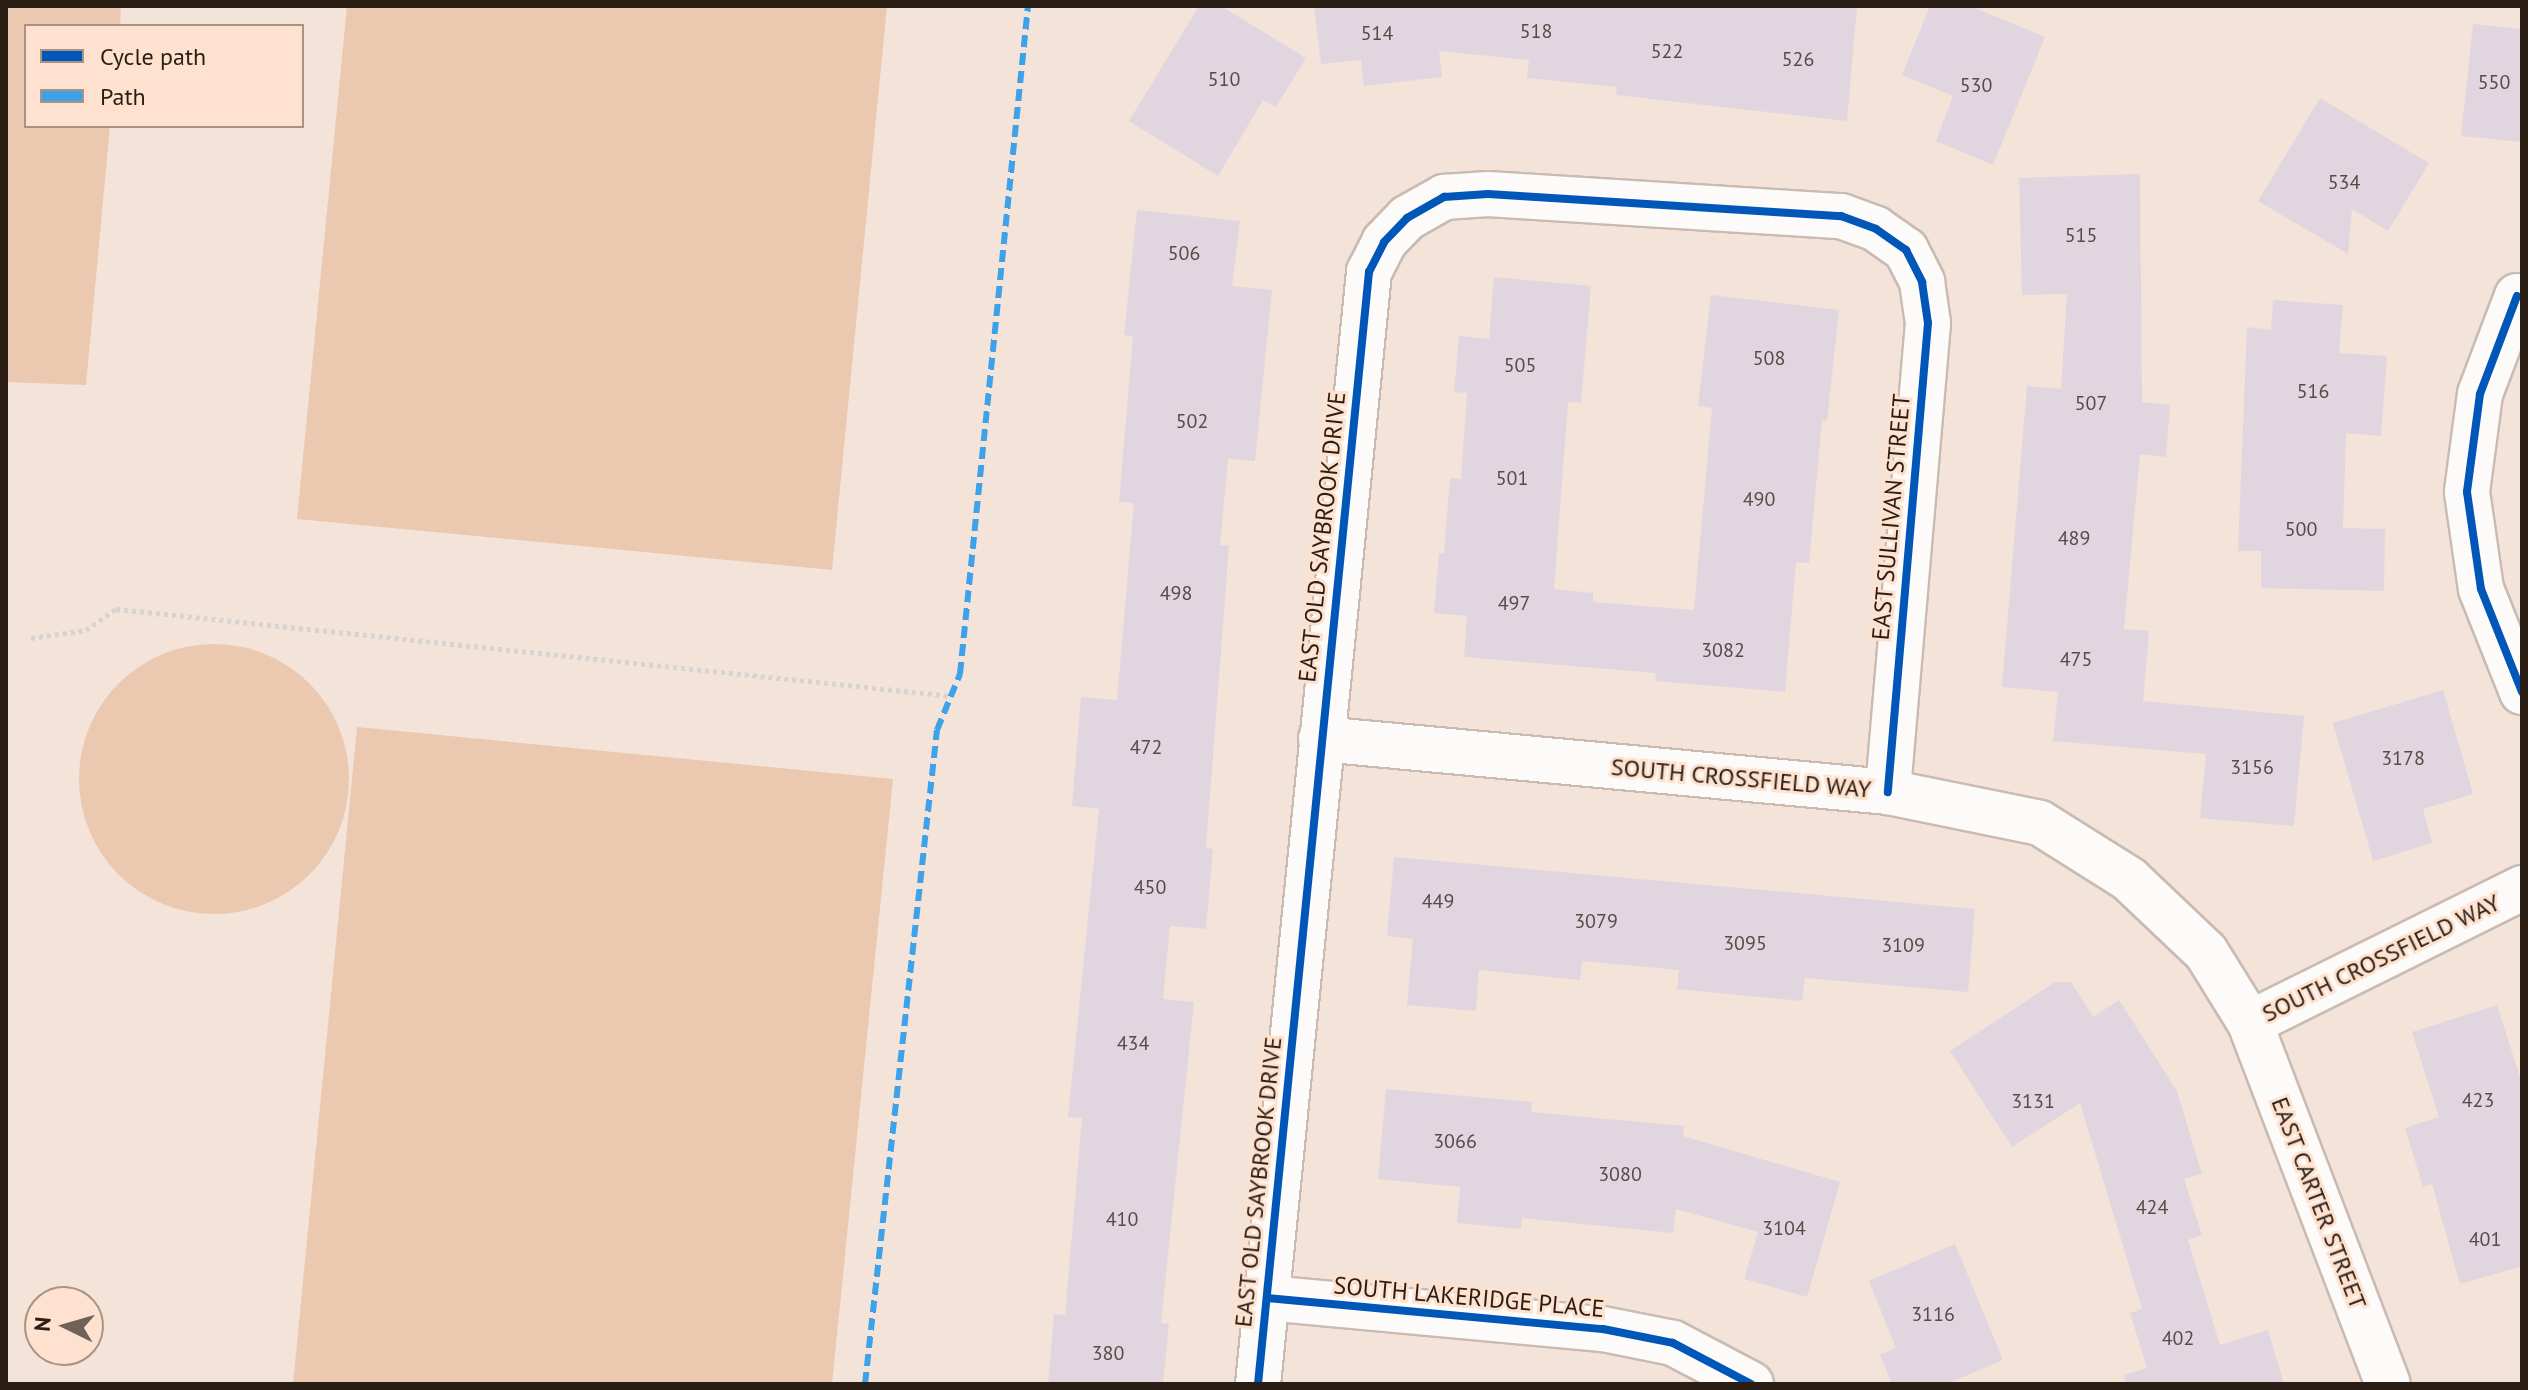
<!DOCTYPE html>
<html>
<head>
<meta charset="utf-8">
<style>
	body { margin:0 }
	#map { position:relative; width:2528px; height:1390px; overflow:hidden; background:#f3e3d9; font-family:"PT Sans",sans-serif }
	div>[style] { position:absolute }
	.green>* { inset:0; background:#ebc9b1 }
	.round { border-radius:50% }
	.building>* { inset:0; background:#e1d6e0 }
	.path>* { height:5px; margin-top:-2.5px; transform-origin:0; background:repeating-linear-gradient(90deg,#d7d3d0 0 4px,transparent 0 8px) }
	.roads { filter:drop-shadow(2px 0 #c9bbb2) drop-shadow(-2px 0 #c9bbb2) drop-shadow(0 2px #c9bbb2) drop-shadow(0 -2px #c9bbb2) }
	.street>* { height:44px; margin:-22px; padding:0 22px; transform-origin:22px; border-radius:22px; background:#fdfbf9 }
	.quiet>* { height:6px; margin-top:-3px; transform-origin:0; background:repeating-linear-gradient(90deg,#3ea2ea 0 12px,transparent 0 18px) }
	.cycleway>* { height:8px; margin:-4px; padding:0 4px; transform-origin:4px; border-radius:4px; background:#0057b8 }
	span { translate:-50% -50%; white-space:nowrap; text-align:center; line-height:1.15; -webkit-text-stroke:6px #fee1ce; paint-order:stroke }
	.number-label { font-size:20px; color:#584b47 }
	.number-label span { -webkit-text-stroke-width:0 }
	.street-label { font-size:24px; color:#2a1d14 }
	.frame { position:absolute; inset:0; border:8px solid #2a1d14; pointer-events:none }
	.legend { position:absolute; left:24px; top:24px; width:280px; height:104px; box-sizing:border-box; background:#fee1ce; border:2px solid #a99384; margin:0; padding:10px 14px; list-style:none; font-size:24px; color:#2a1d14 }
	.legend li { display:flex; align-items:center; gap:16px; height:40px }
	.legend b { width:40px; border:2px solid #a99384 }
	.north { position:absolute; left:24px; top:1286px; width:80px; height:80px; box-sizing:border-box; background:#fee1ce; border:2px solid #a99384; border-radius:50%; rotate:275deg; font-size:22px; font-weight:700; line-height:32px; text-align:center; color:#2a1d14 }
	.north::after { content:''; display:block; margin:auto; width:28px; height:36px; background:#706259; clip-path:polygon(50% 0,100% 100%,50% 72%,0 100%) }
</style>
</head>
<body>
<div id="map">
	<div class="green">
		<i style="clip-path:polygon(6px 6px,121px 6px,120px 26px,26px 26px,26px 126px,110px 126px,86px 385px,6px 382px)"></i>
		<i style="clip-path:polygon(347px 6px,887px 6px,832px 570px,297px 519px)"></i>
		<i class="round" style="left:79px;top:644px;width:270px;height:270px"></i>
		<i style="clip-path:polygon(357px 727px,893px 779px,832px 1384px,293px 1384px)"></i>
	</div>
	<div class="building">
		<i style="clip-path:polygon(1199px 6px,1221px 6px,1306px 58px,1276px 107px,1263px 100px,1218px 176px,1129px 121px)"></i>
		<i style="clip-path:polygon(1314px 6px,1857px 6px,1847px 121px,1616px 95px,1617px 87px,1527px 78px,1529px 60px,1439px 51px,1442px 77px,1364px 86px,1361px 60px,1321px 64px)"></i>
		<i style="clip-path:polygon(1930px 6px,1970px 6px,2045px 37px,1993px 165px,1936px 141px,1953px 96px,1902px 75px)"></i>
		<i style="clip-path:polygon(2473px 24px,2522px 29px,2522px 142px,2461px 136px)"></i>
		<i style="clip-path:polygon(2320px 98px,2429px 163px,2388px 231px,2352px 209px,2348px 254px,2258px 201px)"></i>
		<i style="clip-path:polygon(2140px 174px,2142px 402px,2170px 405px,2166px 457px,2140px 454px,2124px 629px,2149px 631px,2143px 701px,2304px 716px,2294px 826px,2200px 818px,2206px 754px,2053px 741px,2058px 692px,2002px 687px,2027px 386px,2061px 389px,2067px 294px,2022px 295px,2019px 178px)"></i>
		<i style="clip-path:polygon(1137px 210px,1240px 221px,1232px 286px,1272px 290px,1255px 461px,1228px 459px,1220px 545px,1229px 546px,1206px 848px,1213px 849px,1206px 929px,1170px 926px,1163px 999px,1194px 1002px,1161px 1323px,1169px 1324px,1163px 1384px,1048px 1384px,1054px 1314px,1065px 1315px,1082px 1118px,1068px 1117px,1099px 809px,1072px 806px,1081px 697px,1117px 700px,1134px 503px,1119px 502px,1133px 336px,1124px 335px)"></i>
		<i style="clip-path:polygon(1494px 277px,1591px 286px,1581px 403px,1568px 402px,1554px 589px,1593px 593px,1593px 602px,1694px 610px,1712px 408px,1698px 406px,1711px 295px,1839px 310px,1827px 421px,1822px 420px,1809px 563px,1796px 562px,1785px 692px,1655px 681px,1656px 673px,1464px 657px,1467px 616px,1434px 613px,1439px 553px,1444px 553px,1450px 478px,1461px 479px,1467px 393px,1454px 392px,1459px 336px,1489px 339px)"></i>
		<i style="clip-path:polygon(2273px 300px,2343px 305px,2339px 353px,2387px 356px,2381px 436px,2346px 433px,2343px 528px,2385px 529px,2384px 591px,2261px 588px,2261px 551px,2238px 551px,2247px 327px,2271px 330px)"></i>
		<i style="clip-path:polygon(2443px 690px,2473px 794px,2423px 809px,2432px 843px,2373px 861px,2333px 723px)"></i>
		<i style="clip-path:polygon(1394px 857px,1975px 909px,1968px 992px,1805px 978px,1802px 1001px,1677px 989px,1679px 970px,1582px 961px,1580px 980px,1479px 970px,1476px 1011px,1407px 1005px,1413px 939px,1387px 936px)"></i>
		<i style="clip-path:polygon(2055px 982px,2071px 982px,2093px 1017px,2119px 1000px,2177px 1091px,2202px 1174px,2184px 1179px,2202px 1235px,2188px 1240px,2220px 1345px,2268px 1330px,2284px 1384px,2126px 1384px,2124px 1375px,2147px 1368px,2130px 1313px,2142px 1309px,2080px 1103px,2012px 1147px,1950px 1051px)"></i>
		<i style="clip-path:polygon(2497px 1005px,2522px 1083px,2522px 1266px,2460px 1284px,2432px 1184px,2423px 1187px,2405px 1128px,2439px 1117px,2412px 1032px)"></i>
		<i style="clip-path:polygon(1386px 1089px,1532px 1102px,1531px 1112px,1684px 1126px,1683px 1136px,1840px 1182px,1807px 1297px,1744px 1279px,1758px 1232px,1676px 1209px,1673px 1233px,1522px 1218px,1521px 1229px,1457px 1223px,1460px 1187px,1378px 1179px)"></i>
		<i style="clip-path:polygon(1955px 1244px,2003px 1360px,1946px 1384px,1892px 1384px,1880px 1355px,1896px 1348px,1869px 1281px)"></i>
	</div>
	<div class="path">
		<i style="left:31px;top:638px;width:56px;rotate:-8.3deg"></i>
		<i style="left:86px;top:630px;width:37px;rotate:-35deg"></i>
		<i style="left:116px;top:609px;width:840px;rotate:5.95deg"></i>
	</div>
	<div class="roads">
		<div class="street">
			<i style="left:2517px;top:296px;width:105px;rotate:110.7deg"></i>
			<i style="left:2480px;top:394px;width:99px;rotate:97.6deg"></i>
			<i style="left:2467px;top:492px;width:98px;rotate:81.8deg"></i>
			<i style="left:2481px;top:589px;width:111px;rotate:68.3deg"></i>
			<i style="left:1321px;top:739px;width:569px;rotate:5.34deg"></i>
			<i style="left:1888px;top:792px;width:155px;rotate:11.5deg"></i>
			<i style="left:2040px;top:823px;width:105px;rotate:32.2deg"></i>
			<i style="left:2129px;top:879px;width:106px;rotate:43.5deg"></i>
			<i style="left:2206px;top:952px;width:84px;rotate:58.2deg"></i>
			<i style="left:2250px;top:1023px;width:304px;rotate:-26.4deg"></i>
			<i style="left:2250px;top:1023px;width:386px;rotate:69.1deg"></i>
			<i style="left:1267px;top:1298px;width:337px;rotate:5.3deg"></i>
			<i style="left:1603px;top:1329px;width:71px;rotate:11.3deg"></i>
			<i style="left:1673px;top:1343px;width:88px;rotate:27.7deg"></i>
			<i style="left:1258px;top:1384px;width:1118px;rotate:-84.3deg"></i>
			<i style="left:1369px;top:272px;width:34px;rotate:-63deg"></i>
			<i style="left:1384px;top:242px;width:33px;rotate:-46deg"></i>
			<i style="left:1407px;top:218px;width:43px;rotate:-29.6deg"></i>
			<i style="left:1444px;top:197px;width:44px;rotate:-3.9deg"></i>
			<i style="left:1488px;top:194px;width:354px;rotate:3.6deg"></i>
			<i style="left:1841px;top:216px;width:37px;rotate:20deg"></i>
			<i style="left:1876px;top:229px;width:37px;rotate:35deg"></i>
			<i style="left:1906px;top:250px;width:36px;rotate:63deg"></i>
			<i style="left:1922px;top:282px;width:41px;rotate:81.7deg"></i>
			<i style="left:1928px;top:323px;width:471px;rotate:94.9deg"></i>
		</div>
	</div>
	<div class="quiet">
		<i style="left:865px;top:1384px;width:658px;rotate:-83.72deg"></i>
		<i style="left:937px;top:730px;width:61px;rotate:-67.7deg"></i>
		<i style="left:960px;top:674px;width:671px;rotate:-84.19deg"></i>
	</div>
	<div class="cycleway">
		<i style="left:2517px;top:296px;width:105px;rotate:110.7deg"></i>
		<i style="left:2480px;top:394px;width:99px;rotate:97.6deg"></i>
		<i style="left:2467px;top:492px;width:98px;rotate:81.8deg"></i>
		<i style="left:2481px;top:589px;width:111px;rotate:68.3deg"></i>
		<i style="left:1267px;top:1298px;width:337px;rotate:5.3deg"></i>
		<i style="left:1603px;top:1329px;width:71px;rotate:11.3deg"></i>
		<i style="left:1673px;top:1343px;width:88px;rotate:27.7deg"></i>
		<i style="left:1258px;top:1384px;width:1118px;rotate:-84.3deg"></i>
		<i style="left:1369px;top:272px;width:34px;rotate:-63deg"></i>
		<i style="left:1384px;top:242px;width:33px;rotate:-46deg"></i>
		<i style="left:1407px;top:218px;width:43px;rotate:-29.6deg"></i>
		<i style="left:1444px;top:197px;width:44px;rotate:-3.9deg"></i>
		<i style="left:1488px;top:194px;width:354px;rotate:3.6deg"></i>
		<i style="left:1841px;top:216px;width:37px;rotate:20deg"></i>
		<i style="left:1876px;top:229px;width:37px;rotate:35deg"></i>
		<i style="left:1906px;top:250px;width:36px;rotate:63deg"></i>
		<i style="left:1922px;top:282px;width:41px;rotate:81.7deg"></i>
		<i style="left:1928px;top:323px;width:471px;rotate:94.9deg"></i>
	</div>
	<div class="number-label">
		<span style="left:1536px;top:31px">518</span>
		<span style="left:1377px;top:33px">514</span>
		<span style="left:1667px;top:51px">522</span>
		<span style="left:1798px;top:59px">526</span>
		<span style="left:1224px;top:79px">510</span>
		<span style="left:2494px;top:82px">550</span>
		<span style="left:1976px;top:85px">530</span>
		<span style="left:2344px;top:182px">534</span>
		<span style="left:2081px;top:235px">515</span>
		<span style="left:1184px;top:253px">506</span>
		<span style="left:1769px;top:358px">508</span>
		<span style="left:1520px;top:365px">505</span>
		<span style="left:2313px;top:391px">516</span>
		<span style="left:2091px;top:403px">507</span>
		<span style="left:1192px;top:421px">502</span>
		<span style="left:1512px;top:478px">501</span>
		<span style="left:1759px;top:499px">490</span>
		<span style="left:2301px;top:529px">500</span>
		<span style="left:2074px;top:538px">489</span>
		<span style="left:1176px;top:593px">498</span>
		<span style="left:1514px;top:603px">497</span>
		<span style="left:1723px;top:650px">3082</span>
		<span style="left:2076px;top:659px">475</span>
		<span style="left:1146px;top:747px">472</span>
		<span style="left:2403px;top:758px">3178</span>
		<span style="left:2252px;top:767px">3156</span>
		<span style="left:1150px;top:887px">450</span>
		<span style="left:1438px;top:901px">449</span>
		<span style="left:1596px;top:921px">3079</span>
		<span style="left:1745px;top:943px">3095</span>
		<span style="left:1903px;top:945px">3109</span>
		<span style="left:1133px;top:1043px">434</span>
		<span style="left:2478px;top:1100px">423</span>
		<span style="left:2033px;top:1101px">3131</span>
		<span style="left:1455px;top:1141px">3066</span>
		<span style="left:1620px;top:1174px">3080</span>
		<span style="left:2152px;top:1207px">424</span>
		<span style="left:1122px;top:1219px">410</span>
		<span style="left:1784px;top:1228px">3104</span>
		<span style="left:2485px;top:1239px">401</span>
		<span style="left:1933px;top:1314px">3116</span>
		<span style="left:2178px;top:1338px">402</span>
		<span style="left:1108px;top:1353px">380</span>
	</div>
	<div class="street-label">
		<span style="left:1891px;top:517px;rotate:-85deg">EAST SULLIVAN STREET</span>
		<span style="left:1322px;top:537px;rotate:-84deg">EAST OLD SAYBROOK DRIVE</span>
		<span style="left:1741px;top:778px;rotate:5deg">SOUTH CROSSFIELD WAY</span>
		<span style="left:2381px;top:958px;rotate:-26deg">SOUTH CROSSFIELD WAY</span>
		<span style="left:1258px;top:1182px;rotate:-84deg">EAST OLD SAYBROOK DRIVE</span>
		<span style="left:2319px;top:1203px;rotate:69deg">EAST CARTER STREET</span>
		<span style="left:1469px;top:1297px;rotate:5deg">SOUTH LAKERIDGE PLACE</span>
	</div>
	<div class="frame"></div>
	<ul class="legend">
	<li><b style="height:10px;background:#0057b8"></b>Cycle path</li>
	<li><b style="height:10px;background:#3ea2ea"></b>Path</li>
	</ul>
	<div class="north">N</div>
</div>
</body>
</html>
